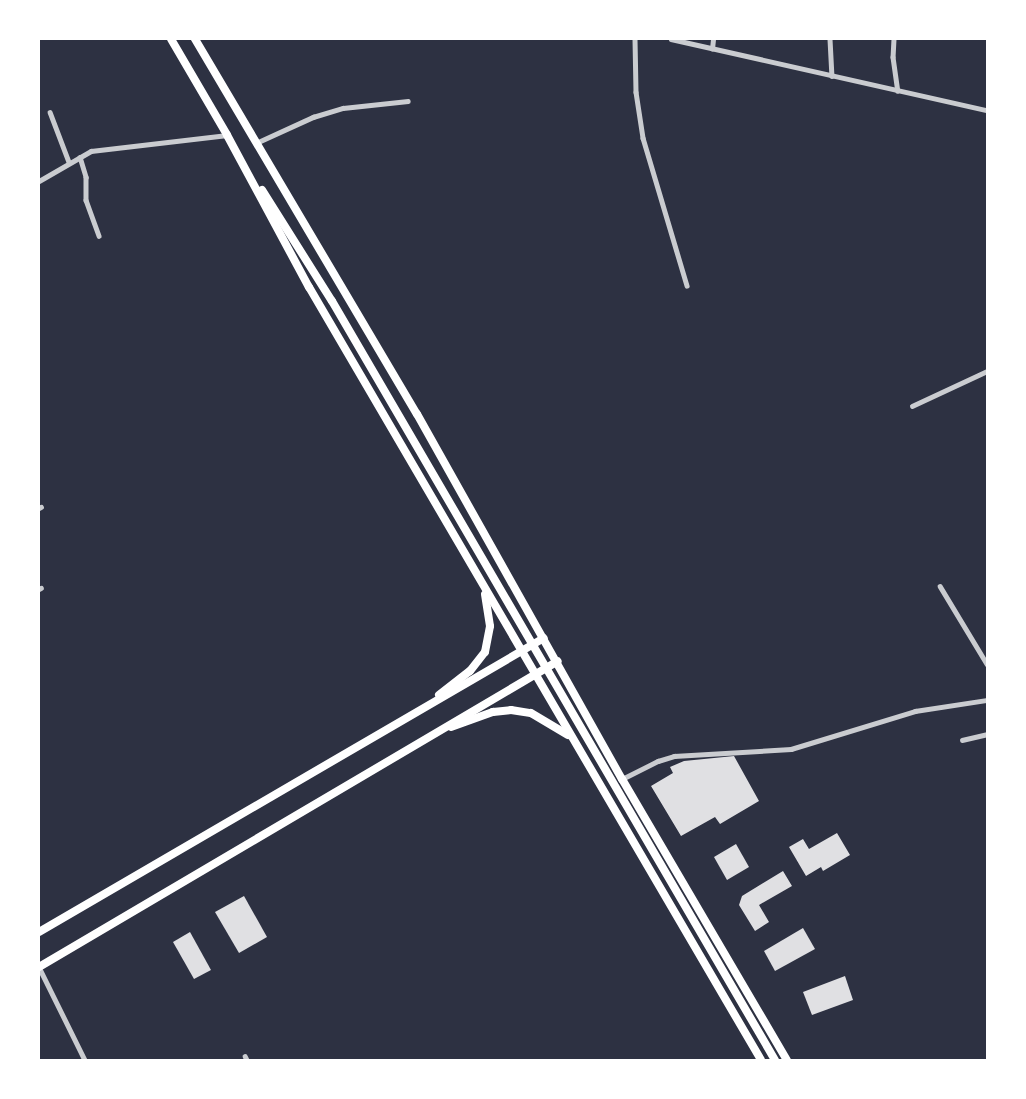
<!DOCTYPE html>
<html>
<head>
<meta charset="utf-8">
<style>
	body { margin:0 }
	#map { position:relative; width:1026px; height:1099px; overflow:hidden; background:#2d3142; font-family:Bitter,serif }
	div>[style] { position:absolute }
	.building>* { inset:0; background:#e0e0e3 }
	.minor>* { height:4.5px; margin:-2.25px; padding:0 2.25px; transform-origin:2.25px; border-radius:2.25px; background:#caccd0 }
	.primary>* { height:8px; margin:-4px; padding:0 4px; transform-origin:4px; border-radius:4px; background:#fff }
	span { translate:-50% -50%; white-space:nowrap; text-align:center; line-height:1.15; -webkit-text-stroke:4.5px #fff; paint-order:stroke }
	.frame { position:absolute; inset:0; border:40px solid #fff; pointer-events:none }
</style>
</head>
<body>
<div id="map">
	<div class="building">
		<i style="clip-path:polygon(734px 756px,759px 801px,720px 824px,715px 817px,681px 836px,651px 786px,673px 773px,670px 767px,684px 761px)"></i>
		<i style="clip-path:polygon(837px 833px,850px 855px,823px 871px,821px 867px,806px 876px,789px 847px,803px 839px,809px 849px)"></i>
		<i style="clip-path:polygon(736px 844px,749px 867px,727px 880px,714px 857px)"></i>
		<i style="clip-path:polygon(783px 871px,792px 886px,759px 905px,769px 922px,755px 931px,739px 905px,742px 896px)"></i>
		<i style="clip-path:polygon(244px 896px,267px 937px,239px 953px,215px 912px)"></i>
		<i style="clip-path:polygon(803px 928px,815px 949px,775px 971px,764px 951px)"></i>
		<i style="clip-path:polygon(190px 932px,211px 970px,194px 979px,173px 942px)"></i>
		<i style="clip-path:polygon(845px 976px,853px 1000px,812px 1015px,803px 992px)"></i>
	</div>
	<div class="minor">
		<i style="left:635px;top:39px;width:53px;rotate:88.9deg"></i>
		<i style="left:636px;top:92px;width:47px;rotate:81.3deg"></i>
		<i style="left:643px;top:138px;width:154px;rotate:73.4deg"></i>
		<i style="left:671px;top:39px;width:324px;rotate:12.7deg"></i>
		<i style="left:830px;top:39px;width:37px;rotate:87deg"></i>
		<i style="left:894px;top:39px;width:18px;rotate:93deg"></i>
		<i style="left:893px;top:57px;width:34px;rotate:82deg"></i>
		<i style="left:712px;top:49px;width:10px;rotate:-84deg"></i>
		<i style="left:50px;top:112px;width:53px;rotate:69.2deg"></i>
		<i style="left:256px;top:143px;width:63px;rotate:-24.5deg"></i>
		<i style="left:313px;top:117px;width:31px;rotate:-17deg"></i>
		<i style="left:343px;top:108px;width:65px;rotate:-6.1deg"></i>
		<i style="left:80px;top:157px;width:21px;rotate:73deg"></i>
		<i style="left:86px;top:177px;width:23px;rotate:90deg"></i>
		<i style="left:86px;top:200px;width:38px;rotate:70deg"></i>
		<i style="left:39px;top:181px;width:60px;rotate:-30deg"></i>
		<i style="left:91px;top:151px;width:137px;rotate:-6.7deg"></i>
		<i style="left:912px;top:406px;width:83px;rotate:-25deg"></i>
		<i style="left:39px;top:508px;width:2px;rotate:-27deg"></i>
		<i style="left:940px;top:586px;width:91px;rotate:58.9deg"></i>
		<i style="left:39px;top:589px;width:2px;rotate:-27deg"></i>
		<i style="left:962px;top:740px;width:26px;rotate:-13deg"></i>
		<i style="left:622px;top:779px;width:40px;rotate:-26.6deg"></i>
		<i style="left:658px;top:761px;width:17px;rotate:-17deg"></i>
		<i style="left:674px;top:756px;width:117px;rotate:-3.4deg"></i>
		<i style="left:791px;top:749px;width:130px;rotate:-17deg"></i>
		<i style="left:915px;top:711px;width:73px;rotate:-8.7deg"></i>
		<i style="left:39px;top:967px;width:104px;rotate:63.7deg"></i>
		<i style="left:245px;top:1056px;width:4px;rotate:63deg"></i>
	</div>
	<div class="primary">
		<i style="left:171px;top:39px;width:111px;rotate:59.7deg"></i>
		<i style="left:227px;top:135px;width:173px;rotate:61.7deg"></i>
		<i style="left:309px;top:287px;width:895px;rotate:59.68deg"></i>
		<i style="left:195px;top:39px;width:436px;rotate:59.4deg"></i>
		<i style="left:417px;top:414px;width:419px;rotate:60.7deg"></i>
		<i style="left:622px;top:779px;width:326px;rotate:59.6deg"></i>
		<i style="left:262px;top:190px;width:131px;rotate:57.8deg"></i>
		<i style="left:332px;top:301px;width:879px;rotate:59.73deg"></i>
		<i style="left:439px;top:695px;width:39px;rotate:-38deg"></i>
		<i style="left:470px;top:671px;width:24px;rotate:-52deg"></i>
		<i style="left:485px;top:652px;width:26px;rotate:-79deg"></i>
		<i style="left:490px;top:626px;width:32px;rotate:-99deg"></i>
		<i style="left:451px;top:727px;width:45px;rotate:-19.7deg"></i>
		<i style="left:493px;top:712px;width:18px;rotate:-6deg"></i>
		<i style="left:511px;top:710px;width:20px;rotate:9deg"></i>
		<i style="left:531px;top:713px;width:43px;rotate:30.7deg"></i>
		<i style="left:39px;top:932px;width:584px;rotate:-30.21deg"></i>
		<i style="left:39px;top:967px;width:602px;rotate:-30.52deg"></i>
	</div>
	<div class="frame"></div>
</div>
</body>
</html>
